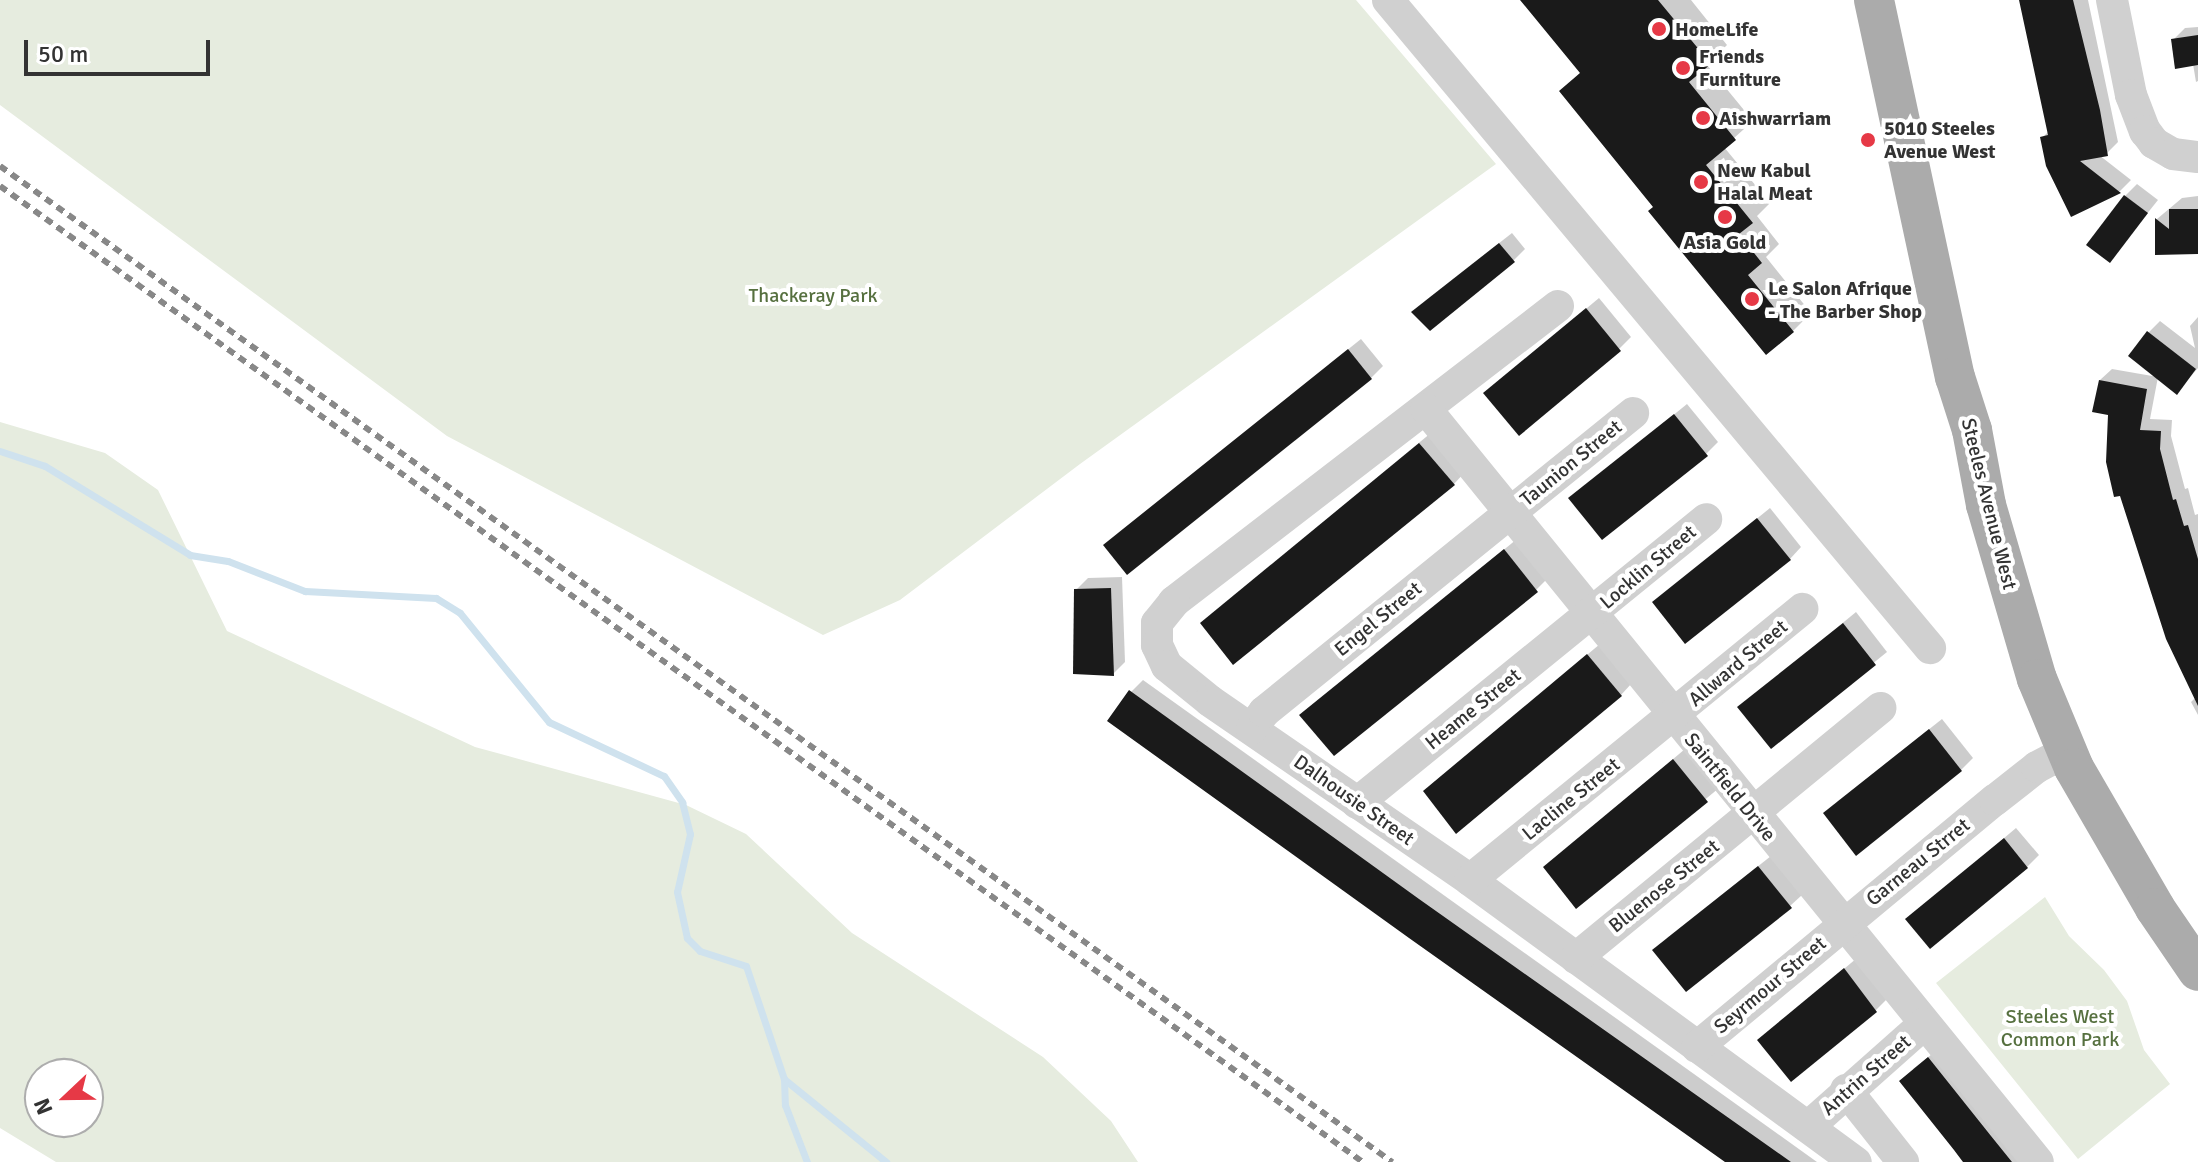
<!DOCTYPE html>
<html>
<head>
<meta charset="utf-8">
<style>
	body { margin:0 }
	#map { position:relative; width:2198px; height:1162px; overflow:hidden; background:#fff; font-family:Signika,sans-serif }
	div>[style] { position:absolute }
	.green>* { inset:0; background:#e6ecdf }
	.shadow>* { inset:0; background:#0003 }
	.stream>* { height:7px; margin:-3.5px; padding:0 3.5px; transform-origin:3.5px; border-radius:3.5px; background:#cfe2ee }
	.building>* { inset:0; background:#1a1a1a }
	.minor>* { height:32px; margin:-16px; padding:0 16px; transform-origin:16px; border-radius:16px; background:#d0d0d0 }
	.major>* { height:40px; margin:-20px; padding:0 20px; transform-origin:20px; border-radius:20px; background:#ababab }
	.rail>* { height:6px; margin-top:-3px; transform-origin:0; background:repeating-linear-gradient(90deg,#888 0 8px,transparent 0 14px) }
	.dots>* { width:22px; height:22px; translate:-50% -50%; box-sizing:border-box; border:4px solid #fff; border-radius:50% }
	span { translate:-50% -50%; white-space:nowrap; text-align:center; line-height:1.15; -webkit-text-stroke:8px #fff; paint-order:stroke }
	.poi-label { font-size:20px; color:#333; font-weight:700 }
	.left { translate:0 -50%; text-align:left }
	.park-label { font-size:20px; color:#56703f }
	.street-label { font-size:20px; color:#333 }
	.north { position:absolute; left:24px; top:1058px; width:80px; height:80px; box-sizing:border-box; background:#fff; border:2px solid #adadad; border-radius:50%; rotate:248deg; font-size:22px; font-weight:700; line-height:32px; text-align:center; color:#333 }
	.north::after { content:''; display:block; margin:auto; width:28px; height:36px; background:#e63946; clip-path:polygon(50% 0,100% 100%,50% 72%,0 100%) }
	.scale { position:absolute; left:24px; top:40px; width:186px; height:36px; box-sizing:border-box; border:4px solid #333; border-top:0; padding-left:10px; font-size:24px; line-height:28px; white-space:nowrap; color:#333; -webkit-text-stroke:6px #fff; paint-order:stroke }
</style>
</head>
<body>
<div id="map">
	<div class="green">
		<i style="clip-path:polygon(0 0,1356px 0,1496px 164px,1080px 464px,900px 600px,823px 635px,447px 436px,0 105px)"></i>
		<i style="clip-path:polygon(evenodd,0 422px,105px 453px,158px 490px,227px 631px,475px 747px,686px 805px,746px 834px,852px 933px,1043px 1057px,1111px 1121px,1138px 1162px,56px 1162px,0 1128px,0 422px,40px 1074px,88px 1074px,88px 1122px,40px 1122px,40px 1074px)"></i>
		<i style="clip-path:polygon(2045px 897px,2069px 936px,2104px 970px,2127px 1001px,2144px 1050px,2170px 1084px,2078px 1159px,1936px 983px)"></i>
	</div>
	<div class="shadow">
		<i style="clip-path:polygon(1523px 0,1691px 0,1727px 45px,1707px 65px,1753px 121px,1724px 147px,1770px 203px,1757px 216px,1779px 244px,1766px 257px,1811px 313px,1793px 331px,1655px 207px,1561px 92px,1581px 72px)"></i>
		<i style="clip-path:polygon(2020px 0,2088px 0,2118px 142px,2106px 154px,2099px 155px,2131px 180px,2120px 191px,2072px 215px,2042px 138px,2049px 131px)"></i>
		<i style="clip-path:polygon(2198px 27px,2198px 81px,2196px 82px,2193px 64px,2173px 40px,2185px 28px)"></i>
		<i style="clip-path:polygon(2137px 184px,2158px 200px,2110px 260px,2125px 196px)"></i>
		<i style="clip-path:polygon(2198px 196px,2198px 252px,2157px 253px,2157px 219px,2182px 198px)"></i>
		<i style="clip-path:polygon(1512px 233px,1525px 249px,1513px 261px,1425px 301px)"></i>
		<i style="clip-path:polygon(1599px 298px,1631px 337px,1619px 349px,1498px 382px)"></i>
		<i style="clip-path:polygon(2198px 317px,2198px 368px,2177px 392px,2148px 333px,2160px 321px,2195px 348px,2190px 326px)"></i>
		<i style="clip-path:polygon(1361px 339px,1383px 366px,1371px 378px,1117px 534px)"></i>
		<i style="clip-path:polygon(2112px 369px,2158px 377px,2150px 419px,2172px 420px,2171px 436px,2185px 489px,2188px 488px,2195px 515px,2198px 514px,2198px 715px,2191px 702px,2196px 697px,2100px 380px)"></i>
		<i style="clip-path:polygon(1687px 404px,1718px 442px,1706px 454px,1571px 498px)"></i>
		<i style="clip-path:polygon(1432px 432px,1465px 472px,1454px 484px,1215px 612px)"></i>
		<i style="clip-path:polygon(1770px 508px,1801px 547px,1790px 559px,1654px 602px)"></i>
		<i style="clip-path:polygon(1517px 539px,1548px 578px,1536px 590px,1301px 715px)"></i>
		<i style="clip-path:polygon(1122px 577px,1125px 662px,1113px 674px,1076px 590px,1088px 578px)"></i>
		<i style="clip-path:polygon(1856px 612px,1887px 652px,1771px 746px,1740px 707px)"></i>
		<i style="clip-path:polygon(1600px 644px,1632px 683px,1621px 695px,1437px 780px)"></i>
		<i style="clip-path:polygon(1143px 680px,1817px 1162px,1728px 1162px,1131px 692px)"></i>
		<i style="clip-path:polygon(1942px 719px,1973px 758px,1961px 770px,1837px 802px)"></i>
		<i style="clip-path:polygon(1685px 749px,1719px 788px,1577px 906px,1545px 867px)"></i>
		<i style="clip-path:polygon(2016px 828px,2039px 855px,2027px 867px,1908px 919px)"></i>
		<i style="clip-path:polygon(1771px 856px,1802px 895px,1790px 906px,1667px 938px)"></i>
		<i style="clip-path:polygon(1857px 958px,1887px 999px,1875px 1011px,1772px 1029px)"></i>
		<i style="clip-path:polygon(1941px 1047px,2033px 1162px,1966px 1162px,1913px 1069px)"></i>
	</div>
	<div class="stream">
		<i style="left:0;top:451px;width:47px;rotate:18.4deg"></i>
		<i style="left:45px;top:466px;width:170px;rotate:31.5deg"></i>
		<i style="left:190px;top:555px;width:38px;rotate:9deg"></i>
		<i style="left:228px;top:561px;width:83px;rotate:21.3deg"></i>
		<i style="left:305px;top:591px;width:131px;rotate:3.1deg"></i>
		<i style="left:436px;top:598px;width:28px;rotate:32deg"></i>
		<i style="left:460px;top:613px;width:141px;rotate:50.8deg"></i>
		<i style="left:549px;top:722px;width:127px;rotate:25.2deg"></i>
		<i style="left:664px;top:776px;width:32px;rotate:55deg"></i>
		<i style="left:682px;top:802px;width:33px;rotate:76deg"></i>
		<i style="left:690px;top:834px;width:59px;rotate:102.6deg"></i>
		<i style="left:677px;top:892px;width:47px;rotate:77.7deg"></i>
		<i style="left:687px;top:938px;width:18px;rotate:45deg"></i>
		<i style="left:700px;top:951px;width:48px;rotate:18.1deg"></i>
		<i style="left:746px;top:966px;width:119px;rotate:71.4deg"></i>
		<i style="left:784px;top:1079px;width:132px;rotate:39.1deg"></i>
		<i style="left:784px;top:1079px;width:26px;rotate:88deg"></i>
		<i style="left:785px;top:1105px;width:61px;rotate:68.9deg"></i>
	</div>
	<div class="building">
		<i style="clip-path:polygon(1520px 0,1658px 0,1711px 64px,1689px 82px,1736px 140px,1706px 165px,1753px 223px,1739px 234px,1762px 263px,1748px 275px,1794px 332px,1766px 355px,1648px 211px,1653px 207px,1559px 91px,1580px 73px)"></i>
		<i style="clip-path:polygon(2019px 0,2073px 0,2100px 110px,2108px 156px,2080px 161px,2121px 193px,2071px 217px,2046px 166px,2040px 137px,2048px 135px)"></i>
		<i style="clip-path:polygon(2198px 35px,2198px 65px,2175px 69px,2171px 39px)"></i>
		<i style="clip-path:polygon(2124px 195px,2148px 213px,2110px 263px,2086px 245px)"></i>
		<i style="clip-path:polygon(2169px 209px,2198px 209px,2198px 254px,2155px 255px,2155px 218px,2169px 229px)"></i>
		<i style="clip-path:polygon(1499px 243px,1515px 262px,1430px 331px,1411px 312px)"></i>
		<i style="clip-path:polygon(1586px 308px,1621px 351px,1519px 436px,1483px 393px)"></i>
		<i style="clip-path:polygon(2147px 331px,2196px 369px,2177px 395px,2128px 356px)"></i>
		<i style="clip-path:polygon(1348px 349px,1372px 379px,1127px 575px,1103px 545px)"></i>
		<i style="clip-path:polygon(2099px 380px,2147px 389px,2140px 430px,2161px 431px,2160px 449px,2173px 500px,2176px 499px,2184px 526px,2188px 525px,2198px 559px,2198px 706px,2166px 639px,2120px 496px,2114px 497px,2106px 462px,2108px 415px,2092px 412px)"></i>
		<i style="clip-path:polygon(1674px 414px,1708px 456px,1602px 540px,1568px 498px)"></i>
		<i style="clip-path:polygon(1419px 443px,1455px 485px,1233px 665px,1200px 623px)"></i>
		<i style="clip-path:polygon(1757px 518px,1791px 560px,1685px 644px,1652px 602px)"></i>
		<i style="clip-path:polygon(1504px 549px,1538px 592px,1334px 756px,1299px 715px)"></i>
		<i style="clip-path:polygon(1111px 588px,1114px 676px,1073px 674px,1074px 589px)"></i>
		<i style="clip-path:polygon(1843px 623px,1876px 665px,1771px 749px,1737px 707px)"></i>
		<i style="clip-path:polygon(1587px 654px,1622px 696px,1456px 834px,1423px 791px)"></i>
		<i style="clip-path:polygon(1129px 690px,1419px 899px,1791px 1162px,1725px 1162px,1409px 938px,1107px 721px)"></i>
		<i style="clip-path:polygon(1929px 729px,1962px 771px,1856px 856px,1823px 813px)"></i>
		<i style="clip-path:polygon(1673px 759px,1708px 802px,1576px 909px,1543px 867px)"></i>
		<i style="clip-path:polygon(2004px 838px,2028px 868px,1930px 949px,1905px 919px)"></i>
		<i style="clip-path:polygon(1758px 866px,1792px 908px,1686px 992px,1652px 950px)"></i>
		<i style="clip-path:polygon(1844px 968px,1877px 1012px,1791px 1082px,1757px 1040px)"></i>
		<i style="clip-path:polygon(1928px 1057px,1991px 1136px,2012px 1162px,1963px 1162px,1954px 1150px,1899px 1081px)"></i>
	</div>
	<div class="minor">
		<i style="left:1388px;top:0;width:845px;rotate:50.09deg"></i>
		<i style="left:2112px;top:0;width:97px;rotate:78.7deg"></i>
		<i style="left:2131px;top:95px;width:39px;rotate:69deg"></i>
		<i style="left:2145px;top:131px;width:15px;rotate:53deg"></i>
		<i style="left:2154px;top:143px;width:22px;rotate:30deg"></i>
		<i style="left:2173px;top:154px;width:25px;rotate:7deg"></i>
		<i style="left:1558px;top:306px;width:485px;rotate:142.4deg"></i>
		<i style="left:1174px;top:602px;width:27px;rotate:129deg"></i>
		<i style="left:1157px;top:623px;width:22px;rotate:90deg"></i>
		<i style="left:1157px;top:645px;width:23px;rotate:65deg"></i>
		<i style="left:1167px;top:666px;width:55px;rotate:39.1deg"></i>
		<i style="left:1210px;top:701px;width:316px;rotate:34.5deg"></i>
		<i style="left:1470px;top:880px;width:478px;rotate:36.2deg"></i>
		<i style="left:1426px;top:409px;width:970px;rotate:50.9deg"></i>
		<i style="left:1252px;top:728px;width:20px;rotate:-53deg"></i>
		<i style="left:1264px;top:712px;width:475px;rotate:-39deg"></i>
		<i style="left:1357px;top:803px;width:450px;rotate:-39.1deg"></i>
		<i style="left:1470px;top:880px;width:429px;rotate:-39.2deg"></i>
		<i style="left:1576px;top:958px;width:394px;rotate:-39.4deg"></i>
		<i style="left:1697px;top:1047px;width:387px;rotate:-39.7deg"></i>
		<i style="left:1995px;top:800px;width:53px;rotate:-38.2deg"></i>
		<i style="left:2037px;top:767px;width:34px;rotate:-28deg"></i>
		<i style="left:1846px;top:1090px;width:92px;rotate:51.6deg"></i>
		<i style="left:1808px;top:1127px;width:155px;rotate:-41.6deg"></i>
	</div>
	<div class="major">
		<i style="left:1874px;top:0;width:386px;rotate:77.9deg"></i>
		<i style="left:1955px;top:377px;width:56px;rotate:72.2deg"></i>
		<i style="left:1972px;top:430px;width:76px;rotate:79.4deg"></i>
		<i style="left:1986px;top:505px;width:181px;rotate:73.7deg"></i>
		<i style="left:2037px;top:679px;width:96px;rotate:67.4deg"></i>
		<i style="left:2074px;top:768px;width:162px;rotate:59.9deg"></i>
		<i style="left:2155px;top:908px;width:76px;rotate:55.7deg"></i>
	</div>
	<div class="rail">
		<i style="left:0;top:166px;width:1712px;rotate:35.58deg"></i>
		<i style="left:0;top:186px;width:1676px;rotate:35.61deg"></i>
	</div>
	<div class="dots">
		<i style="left:1659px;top:29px;background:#e63946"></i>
		<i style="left:1683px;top:68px;background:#e63946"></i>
		<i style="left:1703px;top:118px;background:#e63946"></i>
		<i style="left:1868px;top:140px;background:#e63946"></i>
		<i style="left:1701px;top:182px;background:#e63946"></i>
		<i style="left:1725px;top:217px;background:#e63946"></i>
		<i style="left:1752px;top:299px;background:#e63946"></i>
	</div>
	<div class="poi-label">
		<span class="left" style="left:1675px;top:29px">HomeLife</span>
		<span class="left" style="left:1699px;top:68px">Friends<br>Furniture</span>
		<span class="left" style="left:1719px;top:118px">Aishwarriam</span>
		<span class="left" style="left:1884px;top:140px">5010 Steeles<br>Avenue West</span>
		<span class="left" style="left:1717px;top:182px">New Kabul<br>Halal Meat</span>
		<span style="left:1725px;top:242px">Asia Gold</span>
		<span class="left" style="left:1768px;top:300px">Le Salon Afrique<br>- The Barber Shop</span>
	</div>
	<div class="park-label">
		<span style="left:813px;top:295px">Thackeray Park</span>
		<span style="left:2060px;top:1028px">Steeles West<br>Common Park</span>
	</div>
	<div class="street-label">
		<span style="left:1571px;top:463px;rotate:-39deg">Taunion Street</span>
		<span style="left:1989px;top:504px;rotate:76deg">Steeles Avenue West</span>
		<span style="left:1648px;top:567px;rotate:-40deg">Locklin Street</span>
		<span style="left:1378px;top:619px;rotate:-39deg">Engel Street</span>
		<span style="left:1738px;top:663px;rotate:-40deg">Allward Street</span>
		<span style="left:1473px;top:709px;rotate:-39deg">Heame Street</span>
		<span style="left:1730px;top:787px;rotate:51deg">Saintfield Drive</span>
		<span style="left:1571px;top:799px;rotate:-39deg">Lacline Street</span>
		<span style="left:1354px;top:800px;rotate:35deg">Dalhousie Street</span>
		<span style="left:1918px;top:862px;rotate:-39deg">Garneau Strret</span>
		<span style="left:1664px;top:886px;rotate:-39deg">Bluenose Street</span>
		<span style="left:1770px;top:985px;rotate:-40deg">Seyrmour Street</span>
		<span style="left:1866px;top:1075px;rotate:-41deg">Antrin Street</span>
	</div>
	<div class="north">N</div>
	<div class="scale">50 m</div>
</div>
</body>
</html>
